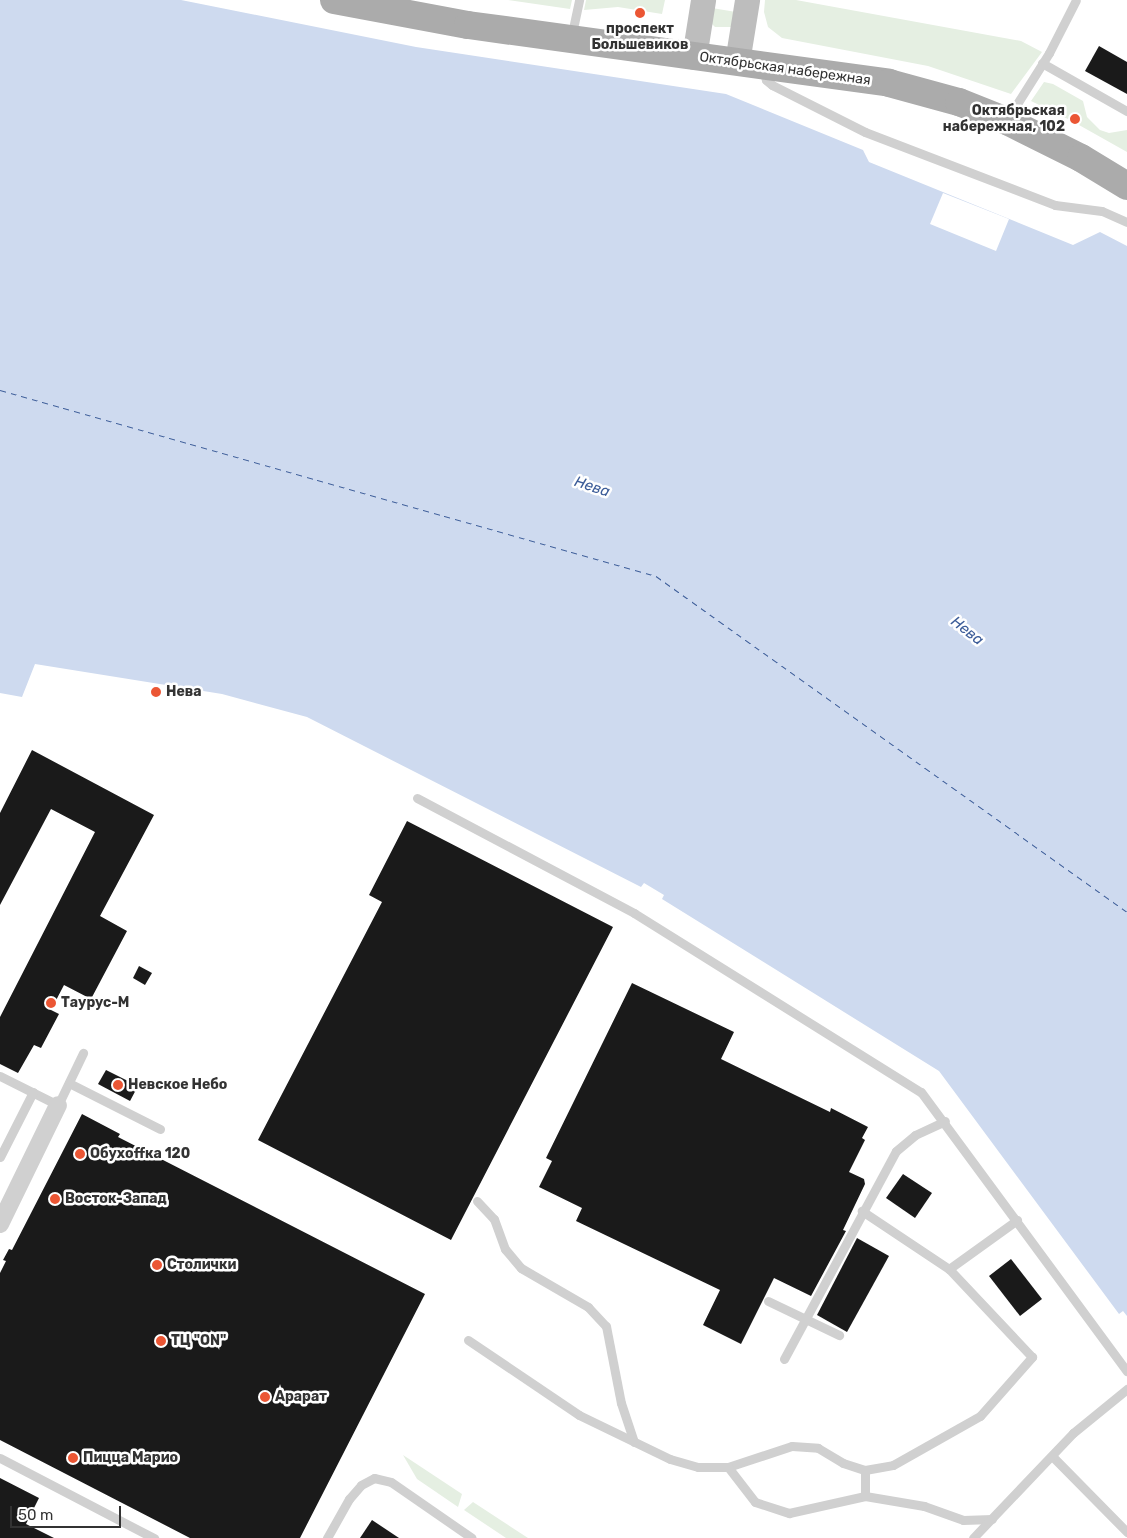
<!DOCTYPE html>
<html>
<head>
<meta charset="utf-8">
<style>
	body { margin:0 }
	#map { position:relative; width:1127px; height:1538px; overflow:hidden; background:#fff; font-family:Rubik,sans-serif }
	div>[style] { position:absolute }
	.green>* { inset:0; background:#e5efe2 }
	.water>* { inset:0; background:#cedaef }
	.pier>* { inset:0; background:#fff }
	.ferry>* { height:1px; margin-top:-0.5px; transform-origin:0; background:repeating-linear-gradient(90deg,#3d5d99 0 6px,transparent 0 11px) }
	.building>* { inset:0; background:#1a1a1a }
	.service>* { height:9px; margin:-4.5px; padding:0 4.5px; transform-origin:4.5px; border-radius:4.5px; background:#d0d0d0 }
	.minor>* { height:18px; margin:-9px; padding:0 9px; transform-origin:9px; border-radius:9px; background:#d0d0d0 }
	.secondary>* { height:25px; margin:-12.5px; padding:0 12.5px; transform-origin:12.5px; border-radius:12.5px; background:#bdbdbd }
	.primary>* { height:28px; margin:-14px; padding:0 14px; transform-origin:14px; border-radius:14px; background:#ababab }
	.dots>* { width:14px; height:14px; translate:-50% -50%; box-sizing:border-box; border:2px solid #fff; border-radius:50% }
	span { translate:-50% -50%; white-space:nowrap; text-align:center; line-height:1.15; -webkit-text-stroke:5px #fff; paint-order:stroke }
	.poi-label { font-size:14px; color:#333; font-weight:700 }
	.right { translate:-100% -50%; text-align:right }
	.left { translate:0 -50%; text-align:left }
	.street-label { font-size:14px; color:#333 }
	.water-label { font-size:15px; color:#3d5d99; font-style:italic }
	.scale { position:absolute; left:10px; top:1506px; width:111px; height:22px; box-sizing:border-box; border:2px solid #333; border-top:0; padding-left:6px; font-size:15px; line-height:18px; white-space:nowrap; color:#333; -webkit-text-stroke:4px #fff; paint-order:stroke }
</style>
</head>
<body>
<div id="map">
	<div class="green">
		<i style="clip-path:polygon(508px 0,572px 0,570px 9px)"></i>
		<i style="clip-path:polygon(586px 0,665px 0,662px 14px,618px 7px,584px 10px)"></i>
		<i style="clip-path:polygon(765px 0,796px 0,1021px 41px,1042px 52px,1011px 94px,928px 66px,782px 38px,768px 27px,764px 12px)"></i>
		<i style="clip-path:polygon(712px 8px,736px 12px,731px 27px,715px 27px,712px 24px)"></i>
		<i style="clip-path:polygon(1044px 82px,1053px 84px,1083px 101px,1087px 117px,1100px 130px,1109px 133px,1127px 130px,1127px 152px,1079px 125px,1082px 120px,1073px 115px,1070px 120px,1031px 101px)"></i>
		<i style="clip-path:polygon(403px 1455px,462px 1494px,458px 1507px,417px 1479px)"></i>
		<i style="clip-path:polygon(473px 1502px,528px 1538px,506px 1538px,464px 1510px)"></i>
	</div>
	<div class="water">
		<i style="clip-path:polygon(0 0,181px 0,416px 47px,726px 94px,863px 150px,869px 162px,1073px 245px,1100px 232px,1127px 246px,1127px 1316px,1123px 1311px,1119px 1314px,939px 1071px,662px 899px,664px 895px,644px 883px,641px 887px,307px 717px,222px 694px,35px 664px,22px 697px,0 693px)"></i>
	</div>
	<div class="pier">
		<i style="clip-path:polygon(943px 193px,1009px 219px,996px 251px,930px 224px)"></i>
	</div>
	<div class="ferry">
		<i style="left:0;top:390px;width:682px;rotate:15.83deg"></i>
		<i style="left:656px;top:576px;width:579px;rotate:35.5deg"></i>
	</div>
	<div class="building">
		<i style="clip-path:polygon(1099px 46px,1127px 62px,1127px 94px,1085px 71px)"></i>
		<i style="clip-path:polygon(32px 750px,154px 815px,100px 916px,127px 931px,91px 999px,64px 985px,51px 1010px,59px 1014px,41px 1048px,34px 1045px,18px 1073px,0 1064px,0 1017px,95px 832px,51px 809px,0 905px,0 813px)"></i>
		<i style="clip-path:polygon(407px 821px,613px 927px,451px 1240px,258px 1140px,382px 902px,369px 895px)"></i>
		<i style="clip-path:polygon(139px 966px,152px 973px,145px 985px,133px 978px)"></i>
		<i style="clip-path:polygon(632px 983px,734px 1032px,721px 1059px,830px 1112px,831px 1108px,868px 1127px,862px 1138px,865px 1140px,849px 1172px,864px 1179px,865px 1184px,843px 1230px,846px 1231px,811px 1296px,774px 1278px,741px 1344px,703px 1325px,720px 1290px,576px 1221px,582px 1208px,539px 1187px,552px 1161px,546px 1158px)"></i>
		<i style="clip-path:polygon(106px 1070px,138px 1086px,130px 1101px,98px 1084px)"></i>
		<i style="clip-path:polygon(82px 1114px,120px 1134px,118px 1137px,425px 1294px,300px 1538px,190px 1538px,0 1440px,0 1273px,6px 1261px,3px 1260px,9px 1249px,12px 1250px)"></i>
		<i style="clip-path:polygon(903px 1174px,932px 1193px,915px 1218px,886px 1198px)"></i>
		<i style="clip-path:polygon(857px 1238px,889px 1256px,847px 1332px,817px 1315px)"></i>
		<i style="clip-path:polygon(1011px 1259px,1042px 1299px,1020px 1316px,989px 1276px)"></i>
		<i style="clip-path:polygon(0 1478px,39px 1498px,26px 1524px,54px 1538px,0 1538px)"></i>
		<i style="clip-path:polygon(372px 1520px,399px 1538px,360px 1538px)"></i>
	</div>
	<div class="service">
		<i style="left:574px;top:24px;width:25px;rotate:-78deg"></i>
		<i style="left:1042px;top:63px;width:98px;rotate:29.5deg"></i>
		<i style="left:763px;top:69px;width:11px;rotate:75deg"></i>
		<i style="left:766px;top:80px;width:8px;rotate:40deg"></i>
		<i style="left:772px;top:85px;width:104px;rotate:26.8deg"></i>
		<i style="left:865px;top:132px;width:204px;rotate:21deg"></i>
		<i style="left:1055px;top:205px;width:47px;rotate:7.3deg"></i>
		<i style="left:1102px;top:211px;width:27px;rotate:24deg"></i>
		<i style="left:1015px;top:107px;width:64px;rotate:-57.8deg"></i>
		<i style="left:1049px;top:53px;width:59px;rotate:-63deg"></i>
		<i style="left:417px;top:798px;width:246px;rotate:27.9deg"></i>
		<i style="left:634px;top:913px;width:338px;rotate:32deg"></i>
		<i style="left:921px;top:1092px;width:347px;rotate:53.6deg"></i>
		<i style="left:0;top:1076px;width:65px;rotate:26.6deg"></i>
		<i style="left:58px;top:1105px;width:58px;rotate:-64.3deg"></i>
		<i style="left:69px;top:1083px;width:102px;rotate:26.8deg"></i>
		<i style="left:0;top:1157px;width:73px;rotate:-63.1deg"></i>
		<i style="left:477px;top:1201px;width:25px;rotate:47deg"></i>
		<i style="left:494px;top:1219px;width:32px;rotate:70deg"></i>
		<i style="left:505px;top:1249px;width:25px;rotate:50deg"></i>
		<i style="left:521px;top:1268px;width:78px;rotate:30.2deg"></i>
		<i style="left:588px;top:1307px;width:26px;rotate:47deg"></i>
		<i style="left:606px;top:1326px;width:78px;rotate:79deg"></i>
		<i style="left:621px;top:1403px;width:41px;rotate:71.6deg"></i>
		<i style="left:949px;top:1269px;width:84px;rotate:-35.8deg"></i>
		<i style="left:768px;top:1301px;width:79px;rotate:25.6deg"></i>
		<i style="left:468px;top:1340px;width:134px;rotate:34deg"></i>
		<i style="left:579px;top:1415px;width:101px;rotate:25.8deg"></i>
		<i style="left:670px;top:1459px;width:29px;rotate:16deg"></i>
		<i style="left:698px;top:1467px;width:30px"></i>
		<i style="left:728px;top:1467px;width:67px;rotate:-18.2deg"></i>
		<i style="left:792px;top:1446px;width:26px;rotate:4deg"></i>
		<i style="left:818px;top:1448px;width:29px;rotate:31deg"></i>
		<i style="left:843px;top:1463px;width:23px;rotate:18deg"></i>
		<i style="left:865px;top:1470px;width:28px;rotate:-10deg"></i>
		<i style="left:893px;top:1465px;width:100px;rotate:-29.4deg"></i>
		<i style="left:980px;top:1416px;width:79px;rotate:-48.6deg"></i>
		<i style="left:1032px;top:1357px;width:121px;rotate:-133.3deg"></i>
		<i style="left:949px;top:1269px;width:105px;rotate:-146.3deg"></i>
		<i style="left:784px;top:1359px;width:236px;rotate:-61.7deg"></i>
		<i style="left:896px;top:1151px;width:25px;rotate:-40deg"></i>
		<i style="left:915px;top:1135px;width:33px;rotate:-25deg"></i>
		<i style="left:1052px;top:1456px;width:107px;rotate:45.4deg"></i>
		<i style="left:0;top:1458px;width:174px;rotate:27.5deg"></i>
		<i style="left:728px;top:1467px;width:44px;rotate:52.4deg"></i>
		<i style="left:755px;top:1502px;width:36px;rotate:18deg"></i>
		<i style="left:789px;top:1513px;width:78px;rotate:-12.6deg"></i>
		<i style="left:865px;top:1496px;width:60px;rotate:9.6deg"></i>
		<i style="left:924px;top:1506px;width:41px;rotate:19.7deg"></i>
		<i style="left:963px;top:1520px;width:29px;rotate:-2deg"></i>
		<i style="left:865px;top:1496px;width:26px;rotate:-90deg"></i>
		<i style="left:327px;top:1538px;width:45px;rotate:-60.6deg"></i>
		<i style="left:349px;top:1499px;width:18px;rotate:-49deg"></i>
		<i style="left:361px;top:1485px;width:15px;rotate:-28deg"></i>
		<i style="left:374px;top:1478px;width:17px;rotate:13deg"></i>
		<i style="left:391px;top:1482px;width:98px;rotate:34.7deg"></i>
		<i style="left:973px;top:1538px;width:145px;rotate:-46.4deg"></i>
		<i style="left:1073px;top:1433px;width:70px;rotate:-39.2deg"></i>
	</div>
	<div class="minor">
		<i style="left:0;top:1224px;width:132px;rotate:-64deg"></i>
	</div>
	<div class="secondary">
		<i style="left:694px;top:57px;width:58px;rotate:-81deg"></i>
		<i style="left:737px;top:62px;width:63px;rotate:-80.8deg"></i>
	</div>
	<div class="primary">
		<i style="left:334px;top:0;width:136px;rotate:10.6deg"></i>
		<i style="left:468px;top:25px;width:425px;rotate:7.8deg"></i>
		<i style="left:889px;top:83px;width:73px;rotate:15.2deg"></i>
		<i style="left:959px;top:102px;width:54px;rotate:21.8deg"></i>
		<i style="left:1009px;top:122px;width:80px;rotate:26.6deg"></i>
		<i style="left:1081px;top:158px;width:54px;rotate:31.3deg"></i>
	</div>
	<div class="dots">
		<i style="left:640px;top:13px;background:#eb5634"></i>
		<i style="left:1075px;top:119px;background:#eb5634"></i>
		<i style="left:156px;top:692px;background:#eb5634"></i>
		<i style="left:51px;top:1003px;background:#eb5634"></i>
		<i style="left:118px;top:1085px;background:#eb5634"></i>
		<i style="left:80px;top:1154px;background:#eb5634"></i>
		<i style="left:55px;top:1199px;background:#eb5634"></i>
		<i style="left:157px;top:1265px;background:#eb5634"></i>
		<i style="left:161px;top:1341px;background:#eb5634"></i>
		<i style="left:265px;top:1397px;background:#eb5634"></i>
		<i style="left:73px;top:1458px;background:#eb5634"></i>
	</div>
	<div class="poi-label">
		<span style="left:640px;top:37px">проспект<br>Большевиков</span>
		<span class="right" style="left:1065px;top:119px">Октябрьская<br>набережная, 102</span>
		<span class="left" style="left:166px;top:692px">Нева</span>
		<span class="left" style="left:61px;top:1003px">Таурус-М</span>
		<span class="left" style="left:128px;top:1085px">Невское Небо</span>
		<span class="left" style="left:90px;top:1154px">Обухоffка 120</span>
		<span class="left" style="left:65px;top:1199px">Восток-Запад</span>
		<span class="left" style="left:167px;top:1265px">Столички</span>
		<span class="left" style="left:171px;top:1341px">ТЦ "ON"</span>
		<span class="left" style="left:275px;top:1397px">Арарат</span>
		<span class="left" style="left:83px;top:1458px">Пицца Марио</span>
	</div>
	<div class="street-label">
		<span style="left:785px;top:69px;rotate:8deg">Октябрьская набережная</span>
	</div>
	<div class="water-label">
		<span style="left:592px;top:487px;rotate:18deg">Нева</span>
		<span style="left:967px;top:631px;rotate:38deg">Нева</span>
	</div>
	<div class="scale">50 m</div>
</div>
</body>
</html>
